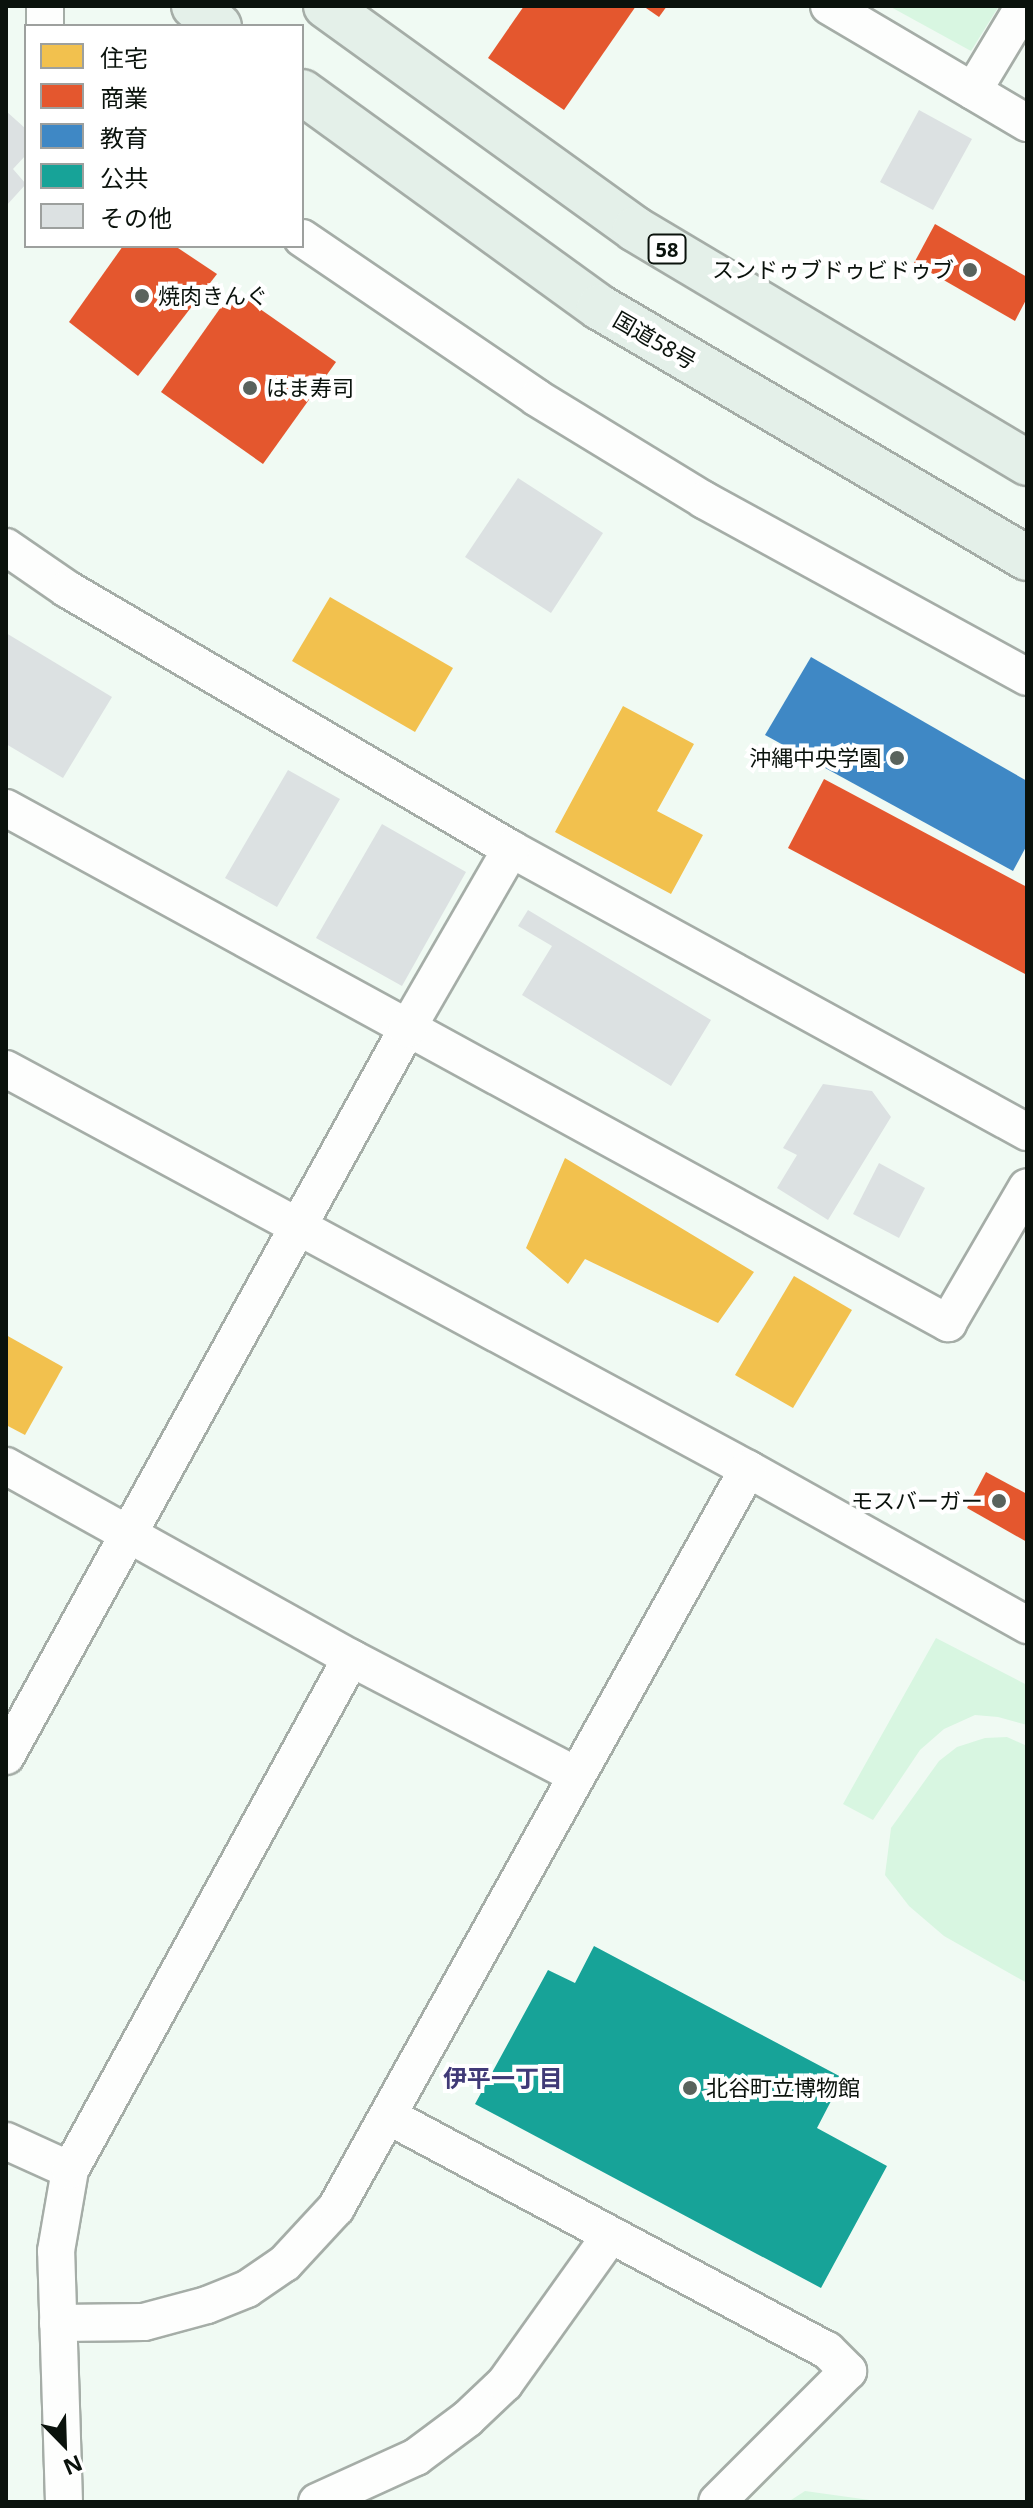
<!DOCTYPE html>
<html>
<head>
<meta charset="utf-8">
<style>
	body { margin:0 }
	#map { position:relative; width:1033px; height:2508px; overflow:hidden; background:#f0faf3; font-family:"Noto Sans","Noto Sans JP",sans-serif }
	div>[style] { position:absolute }
	.green>* { inset:0; background:#d8f6e1 }
	.homes>* { inset:0; background:#f2c14e }
	.shops>* { inset:0; background:#e4572e }
	.schools>* { inset:0; background:#3f88c5 }
	.public>* { inset:0; background:#17a398 }
	.building>* { inset:0; background:#dce1e2 }
	.roads { filter:drop-shadow(2px 0 #a5ada7) drop-shadow(-2px 0 #a5ada7) drop-shadow(0 2px #a5ada7) drop-shadow(0 -2px #a5ada7) }
	.minor>* { height:36px; margin:-18px; padding:0 18px; transform-origin:18px; border-radius:18px; background:#fdfefd }
	.trunk>* { height:44px; margin:-22px; padding:0 22px; transform-origin:22px; border-radius:22px; background:#e4f0e9 }
	.dots>* { width:22px; height:22px; translate:-50% -50%; box-sizing:border-box; border:4px solid #fff; border-radius:50% }
	span { translate:-50% -50%; white-space:nowrap; text-align:center; line-height:1.15; -webkit-text-stroke:8px #fff; paint-order:stroke }
	.shield-label span { padding:2px 6px; background:#fff; border:2px solid; border-radius:6px; -webkit-text-stroke-width:0 }
	.shield-label { font-size:20px; color:#0a120c; font-weight:700 }
	.poi-label { font-size:22px; color:#0a120c }
	.right { translate:-100% -50%; text-align:right }
	.left { translate:0 -50%; text-align:left }
	.street-label { font-size:22px; color:#0a120c }
	.neighbourhood-label { font-size:24px; color:#403a77; font-weight:700 }
	.frame { position:absolute; inset:0; border:8px solid #0a120c; pointer-events:none }
	.legend { position:absolute; left:24px; top:24px; width:280px; height:224px; box-sizing:border-box; background:#fff; border:2px solid #9da09e; margin:0; padding:10px 14px; list-style:none; font-size:24px; color:#0a120c }
	.legend li { display:flex; align-items:center; gap:16px; height:40px }
	.legend b { width:40px; border:2px solid #9da09e }
	.north { position:absolute; left:24px; top:2404px; width:80px; height:80px; -webkit-text-stroke:6px #fff; paint-order:stroke; rotate:157deg; font-size:22px; font-weight:700; line-height:32px; text-align:center; color:#0a120c }
	.north::after { content:''; display:block; margin:auto; width:28px; height:36px; background:#0a120c; clip-path:polygon(50% 0,100% 100%,50% 72%,0 100%) }
</style>
</head>
<body>
<div id="map">
	<div class="green">
		<i style="clip-path:polygon(889px 6px,999px 6px,971px 51px)"></i>
		<i style="clip-path:polygon(936px 1638px,1027px 1685px,1027px 1725px,998px 1717px,975px 1715px,944px 1729px,920px 1750px,873px 1820px,843px 1804px)"></i>
		<i style="clip-path:polygon(1007px 1737px,1027px 1746px,1027px 1983px,944px 1936px,909px 1906px,885px 1875px,891px 1828px,939px 1761px,957px 1747px,985px 1738px)"></i>
		<i style="clip-path:polygon(805px 2491px,884px 2502px,788px 2502px)"></i>
	</div>
	<div class="homes">
		<i style="clip-path:polygon(330px 597px,453px 668px,415px 732px,292px 661px)"></i>
		<i style="clip-path:polygon(623px 706px,694px 744px,657px 811px,703px 835px,671px 894px,555px 832px)"></i>
		<i style="clip-path:polygon(565px 1158px,754px 1272px,718px 1323px,585px 1259px,568px 1284px,526px 1248px)"></i>
		<i style="clip-path:polygon(794px 1276px,852px 1310px,793px 1408px,735px 1375px)"></i>
		<i style="clip-path:polygon(6px 1335px,63px 1367px,25px 1435px,6px 1425px)"></i>
	</div>
	<div class="shops">
		<i style="clip-path:polygon(524px 6px,636px 6px,564px 110px,488px 58px)"></i>
		<i style="clip-path:polygon(643px 6px,667px 6px,659px 17px)"></i>
		<i style="clip-path:polygon(935px 224px,1027px 277px,1027px 298px,1015px 321px,914px 263px)"></i>
		<i style="clip-path:polygon(123px 246px,175px 246px,217px 274px,138px 376px,69px 322px)"></i>
		<i style="clip-path:polygon(233px 290px,336px 362px,263px 464px,161px 392px)"></i>
		<i style="clip-path:polygon(824px 779px,1027px 887px,1027px 975px,788px 848px)"></i>
		<i style="clip-path:polygon(986px 1472px,1027px 1494px,1027px 1542px,967px 1508px)"></i>
	</div>
	<div class="schools">
		<i style="clip-path:polygon(811px 657px,1027px 781px,1027px 845px,1013px 871px,765px 735px)"></i>
	</div>
	<div class="public">
		<i style="clip-path:polygon(594px 1946px,843px 2078px,817px 2128px,887px 2166px,821px 2288px,475px 2104px,548px 1970px,575px 1983px)"></i>
	</div>
	<div class="building">
		<i style="clip-path:polygon(919px 110px,972px 139px,933px 210px,880px 182px)"></i>
		<i style="clip-path:polygon(6px 111px,26px 129px,26px 155px,13px 169px,26px 184px,6px 206px)"></i>
		<i style="clip-path:polygon(518px 478px,603px 533px,551px 613px,465px 557px)"></i>
		<i style="clip-path:polygon(6px 633px,112px 697px,63px 778px,6px 744px)"></i>
		<i style="clip-path:polygon(288px 770px,340px 799px,277px 907px,225px 878px)"></i>
		<i style="clip-path:polygon(382px 824px,466px 872px,402px 986px,316px 938px)"></i>
		<i style="clip-path:polygon(528px 910px,711px 1020px,671px 1086px,522px 995px,552px 946px,518px 926px)"></i>
		<i style="clip-path:polygon(823px 1084px,872px 1091px,891px 1117px,828px 1220px,777px 1188px,797px 1155px,783px 1148px)"></i>
		<i style="clip-path:polygon(879px 1163px,925px 1188px,899px 1238px,853px 1214px)"></i>
	</div>
	<div class="roads">
		<div class="minor">
			<i style="left:829px;top:6px;width:230px;rotate:30.6deg"></i>
			<i style="left:45px;top:26px;width:20px;rotate:-90deg"></i>
			<i style="left:973px;top:91px;width:99px;rotate:-59deg"></i>
			<i style="left:302px;top:238px;width:284px;rotate:34.2deg"></i>
			<i style="left:537px;top:398px;width:196px;rotate:31.4deg"></i>
			<i style="left:704px;top:500px;width:368px;rotate:28.7deg"></i>
			<i style="left:6px;top:547px;width:74px;rotate:34.5deg"></i>
			<i style="left:67px;top:589px;width:515px;rotate:30.35deg"></i>
			<i style="left:511px;top:849px;width:589px;rotate:28.74deg"></i>
			<i style="left:6px;top:808px;width:1074px;rotate:28.67deg"></i>
			<i style="left:948px;top:1323px;width:157px;rotate:-59.8deg"></i>
			<i style="left:6px;top:1069px;width:843px;rotate:28.33deg"></i>
			<i style="left:748px;top:1469px;width:320px;rotate:29.2deg"></i>
			<i style="left:6px;top:1466px;width:395px;rotate:29.1deg"></i>
			<i style="left:351px;top:1658px;width:254px;rotate:27.5deg"></i>
			<i style="left:6px;top:1756px;width:830px;rotate:-61.12deg"></i>
			<i style="left:407px;top:1029px;width:208px;rotate:-60deg"></i>
			<i style="left:390px;top:2117px;width:495px;rotate:28.1deg"></i>
			<i style="left:827px;top:2350px;width:30px;rotate:45deg"></i>
			<i style="left:848px;top:2371px;width:185px;rotate:135deg"></i>
			<i style="left:6px;top:2141px;width:70px;rotate:24.4deg"></i>
			<i style="left:58px;top:2323px;width:86px;rotate:-0.7deg"></i>
			<i style="left:144px;top:2322px;width:65px;rotate:-15.1deg"></i>
			<i style="left:207px;top:2305px;width:43px;rotate:-21.8deg"></i>
			<i style="left:247px;top:2289px;width:46px;rotate:-34.4deg"></i>
			<i style="left:285px;top:2263px;width:75px;rotate:-47.2deg"></i>
			<i style="left:336px;top:2208px;width:846px;rotate:-60.86deg"></i>
			<i style="left:64px;top:2502px;width:251px;rotate:-91.8deg"></i>
			<i style="left:56px;top:2251px;width:82px;rotate:-80.2deg"></i>
			<i style="left:70px;top:2170px;width:584px;rotate:-61.24deg"></i>
			<i style="left:317px;top:2502px;width:109px;rotate:-24.4deg"></i>
			<i style="left:416px;top:2457px;width:64px;rotate:-36.7deg"></i>
			<i style="left:467px;top:2419px;width:52px;rotate:-43.5deg"></i>
			<i style="left:505px;top:2383px;width:181px;rotate:-54.5deg"></i>
		</div>
		<div class="trunk">
			<i style="left:194px;top:6px;width:32px;rotate:39deg"></i>
			<i style="left:326px;top:6px;width:381px;rotate:35.8deg"></i>
			<i style="left:635px;top:229px;width:457px;rotate:30.8deg"></i>
			<i style="left:302px;top:92px;width:367px;rotate:35.9deg"></i>
			<i style="left:599px;top:307px;width:496px;rotate:30.4deg"></i>
		</div>
	</div>
	<div class="dots">
		<i style="left:970px;top:270px;background:#5a635d"></i>
		<i style="left:142px;top:296px;background:#5a635d"></i>
		<i style="left:250px;top:388px;background:#5a635d"></i>
		<i style="left:897px;top:758px;background:#5a635d"></i>
		<i style="left:999px;top:1501px;background:#5a635d"></i>
		<i style="left:690px;top:2088px;background:#5a635d"></i>
	</div>
	<div class="shield-label">
		<span style="left:667px;top:249px">58</span>
	</div>
	<div class="poi-label">
		<span class="right" style="left:954px;top:270px">スンドゥブドゥビドゥブ</span>
		<span class="left" style="left:158px;top:296px">焼肉きんぐ</span>
		<span class="left" style="left:266px;top:388px">はま寿司</span>
		<span class="right" style="left:881px;top:758px">沖縄中央学園</span>
		<span class="right" style="left:983px;top:1501px">モスバーガー</span>
		<span class="left" style="left:706px;top:2088px">北谷町立博物館</span>
	</div>
	<div class="street-label">
		<span style="left:655px;top:340px;rotate:30deg">国道58号</span>
	</div>
	<div class="neighbourhood-label">
		<span style="left:503px;top:2078px">伊平一丁目</span>
	</div>
	<div class="frame"></div>
	<ul class="legend">
	<li><b style="height:22px;background:#f2c14e"></b>住宅</li>
	<li><b style="height:22px;background:#e4572e"></b>商業</li>
	<li><b style="height:22px;background:#3f88c5"></b>教育</li>
	<li><b style="height:22px;background:#17a398"></b>公共</li>
	<li><b style="height:22px;background:#dce1e2"></b>その他</li>
	</ul>
	<div class="north">N</div>
</div>
</body>
</html>
